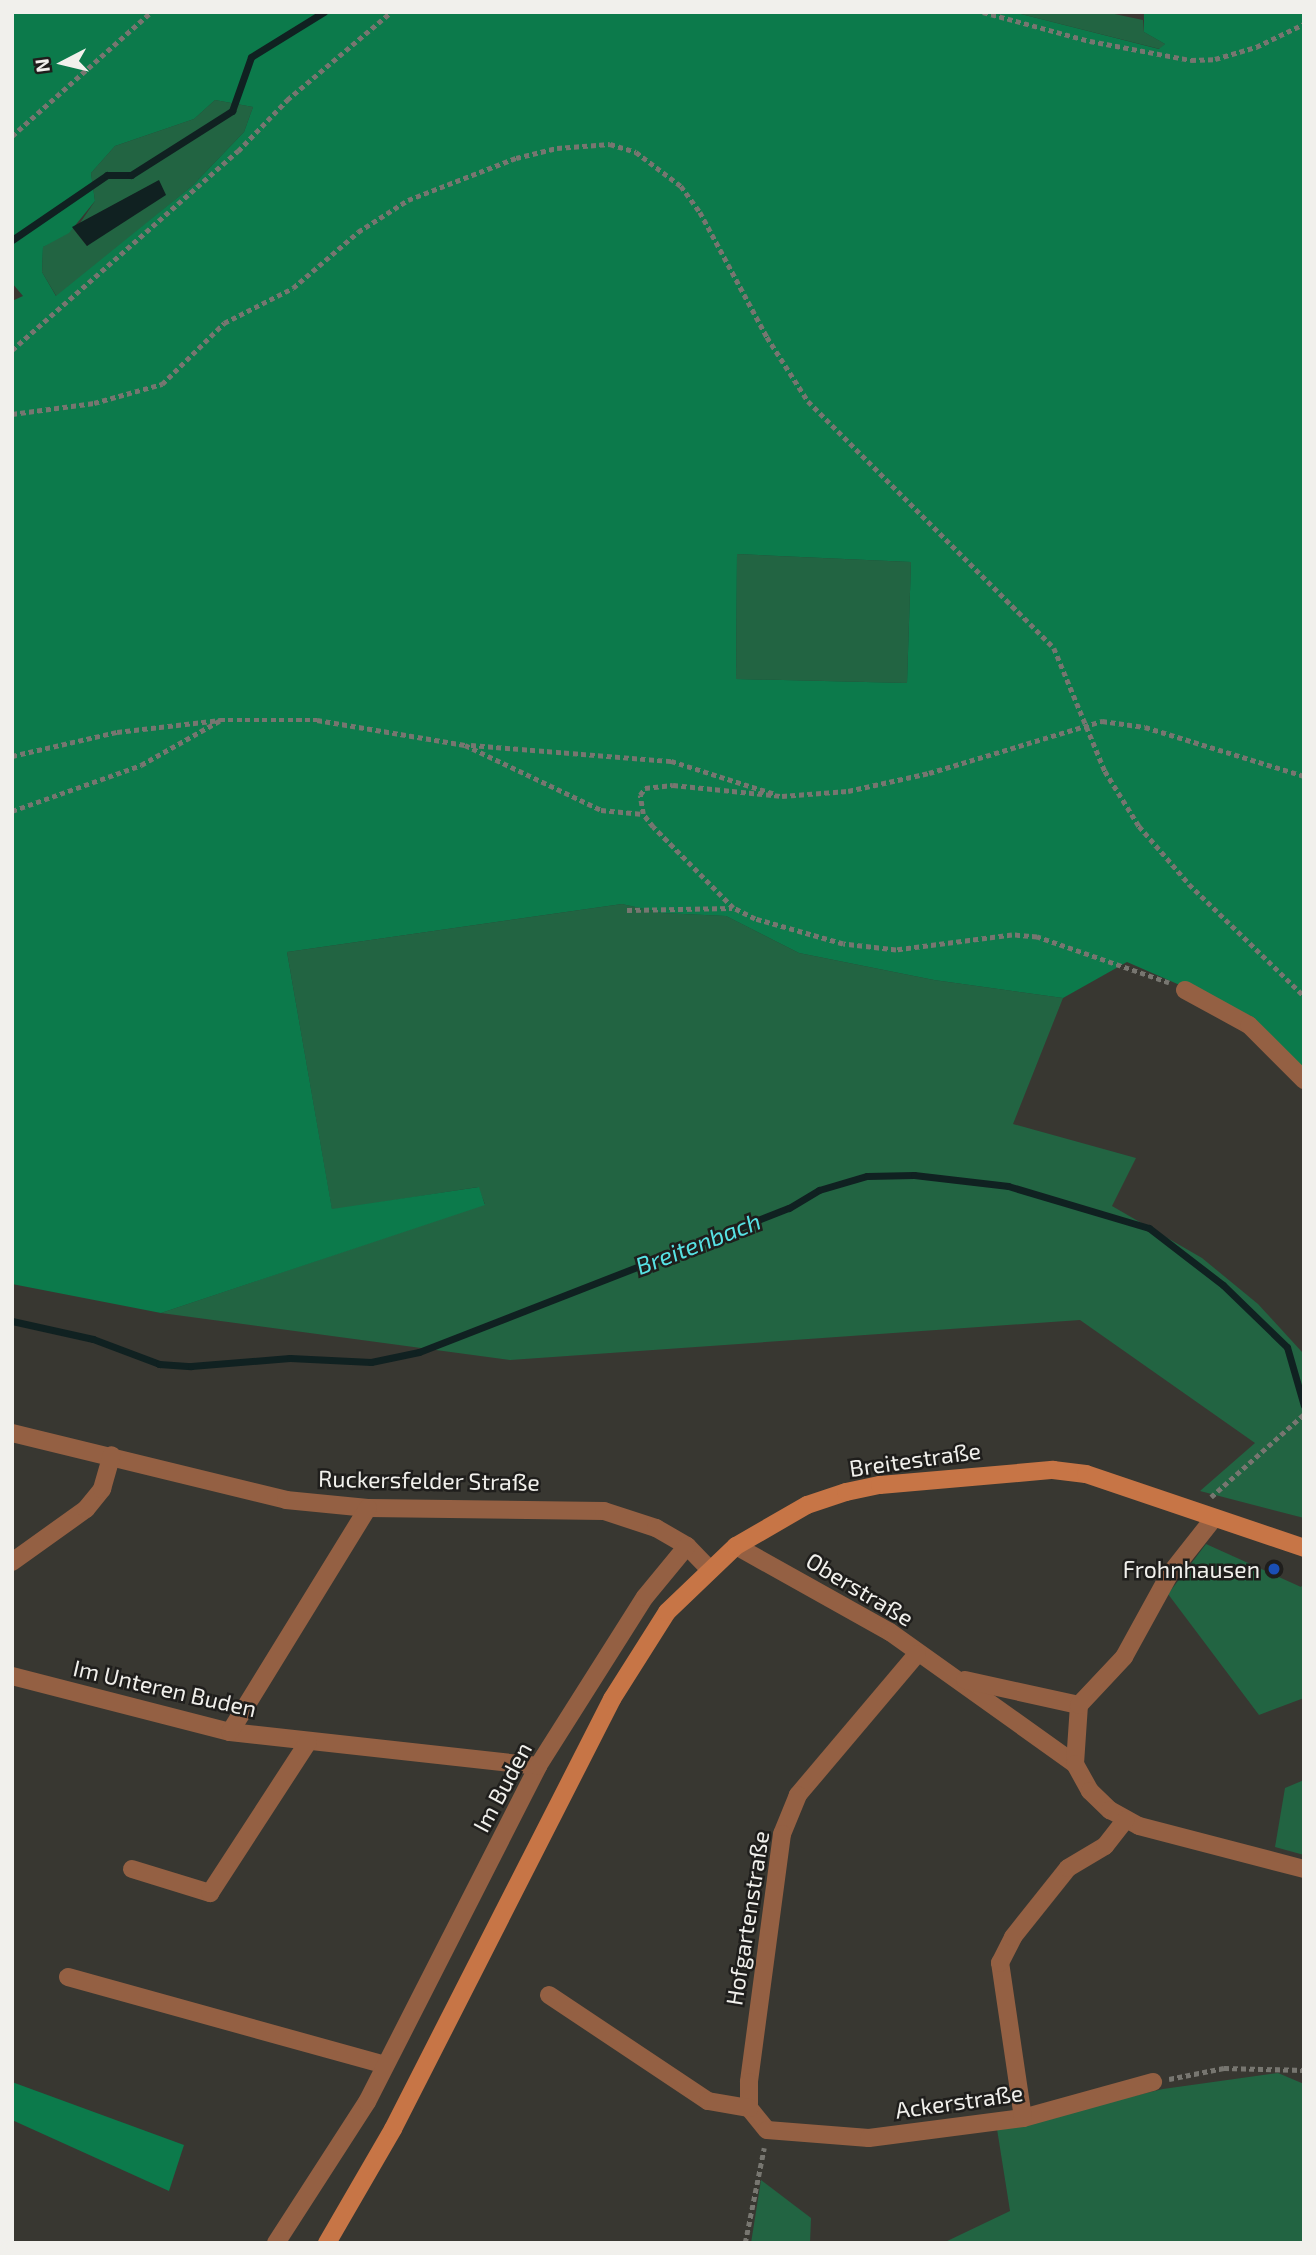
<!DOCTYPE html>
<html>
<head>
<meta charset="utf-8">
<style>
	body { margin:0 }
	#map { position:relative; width:1316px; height:2255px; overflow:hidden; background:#383731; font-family:"Exo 2",sans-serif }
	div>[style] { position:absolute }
	.green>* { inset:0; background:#226442 }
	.forest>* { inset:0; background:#0c7a4b }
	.water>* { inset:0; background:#102121 }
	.stream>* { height:7px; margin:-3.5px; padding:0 3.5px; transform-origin:3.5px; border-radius:3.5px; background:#102121 }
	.path>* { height:4.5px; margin-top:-2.25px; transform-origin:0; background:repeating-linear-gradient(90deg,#777670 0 5px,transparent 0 8.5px) }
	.street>* { height:18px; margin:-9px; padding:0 9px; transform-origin:9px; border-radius:9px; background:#946043 }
	.secondary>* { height:18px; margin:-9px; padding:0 9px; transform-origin:9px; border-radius:9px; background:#c77546 }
	.dots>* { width:19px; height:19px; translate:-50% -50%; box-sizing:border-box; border:4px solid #1f1e1c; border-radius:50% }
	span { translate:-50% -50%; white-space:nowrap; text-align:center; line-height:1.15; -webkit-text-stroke:5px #1f1e1c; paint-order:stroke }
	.street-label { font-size:23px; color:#f1f0ec }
	.poi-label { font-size:23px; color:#f1f0ec }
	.right { translate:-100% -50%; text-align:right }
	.water-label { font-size:24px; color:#57e2e4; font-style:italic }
	.frame { position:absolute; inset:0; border:14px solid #f1f0ec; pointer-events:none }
	.north { position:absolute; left:28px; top:28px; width:70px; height:70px; -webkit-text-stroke:5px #1f1e1c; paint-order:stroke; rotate:263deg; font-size:19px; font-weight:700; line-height:28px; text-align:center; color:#f1f0ec }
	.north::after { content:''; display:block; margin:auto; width:24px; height:32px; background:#f1f0ec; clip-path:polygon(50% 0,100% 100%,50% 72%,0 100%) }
</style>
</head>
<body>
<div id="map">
	<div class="green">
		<i style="clip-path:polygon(1013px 12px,1105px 12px,1143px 20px,1144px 32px,1165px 44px,1160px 49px)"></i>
		<i style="clip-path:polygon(215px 100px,253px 107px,244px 132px,192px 186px,57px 297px,42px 272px,43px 247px,72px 227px,87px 246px,158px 181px,80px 223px,95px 201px,91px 173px,115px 146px,194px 119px)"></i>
		<i style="clip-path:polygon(737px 554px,911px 562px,907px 683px,736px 679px)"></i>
		<i style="clip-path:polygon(622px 904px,662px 913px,726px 916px,799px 953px,934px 980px,1063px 998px,1013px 1124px,1136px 1158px,1112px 1206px,1202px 1258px,1258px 1304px,1302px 1352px,1304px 1518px,1200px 1491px,1255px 1443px,1080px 1320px,510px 1360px,161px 1313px,485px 1204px,478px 1187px,332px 1210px,287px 952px)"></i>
		<i style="clip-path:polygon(1206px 1544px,1301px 1587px,1304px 1583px,1304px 1698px,1259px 1715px,1168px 1594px)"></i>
		<i style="clip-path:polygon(1304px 1780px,1304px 1855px,1275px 1847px,1285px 1788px)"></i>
		<i style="clip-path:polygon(1278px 2073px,1304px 2084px,1304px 2243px,943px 2243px,1010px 2211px,997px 2129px,1163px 2089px)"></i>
		<i style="clip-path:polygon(761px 2180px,811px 2218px,810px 2243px,751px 2243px)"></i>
	</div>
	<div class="forest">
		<i style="clip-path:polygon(evenodd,12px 12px,1013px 12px,1159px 49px,1165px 44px,1144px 32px,1144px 12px,1304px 12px,1304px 1075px,1253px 1017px,1127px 962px,1063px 998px,934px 980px,799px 953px,726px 916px,662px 913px,622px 904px,287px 952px,332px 1209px,479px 1187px,485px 1205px,161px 1313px,12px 1284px,12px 301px,23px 296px,12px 283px,12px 12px,215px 100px,253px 107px,244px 132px,192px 186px,56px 296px,42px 272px,43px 247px,69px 233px,95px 201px,91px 173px,115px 146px,194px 119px,215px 100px,12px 12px,737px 554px,911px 562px,907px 683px,736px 679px,737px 554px)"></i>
		<i style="clip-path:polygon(12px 2082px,184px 2145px,169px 2191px,12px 2120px)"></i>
	</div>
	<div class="water">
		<i style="clip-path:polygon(159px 180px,166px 195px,87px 246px,72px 227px)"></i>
	</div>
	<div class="stream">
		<i style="left:12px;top:240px;width:115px;rotate:-34.4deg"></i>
		<i style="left:107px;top:175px;width:24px"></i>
		<i style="left:131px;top:175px;width:120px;rotate:-32.4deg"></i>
		<i style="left:232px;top:111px;width:57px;rotate:-70.6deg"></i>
		<i style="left:251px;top:57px;width:86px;rotate:-31.7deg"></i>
		<i style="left:12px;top:1321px;width:83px;rotate:12.5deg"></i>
		<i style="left:93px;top:1339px;width:71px;rotate:20.7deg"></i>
		<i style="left:159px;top:1364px;width:32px;rotate:4deg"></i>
		<i style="left:191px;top:1366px;width:99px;rotate:-4.6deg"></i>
		<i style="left:290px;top:1358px;width:81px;rotate:2.8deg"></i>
		<i style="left:371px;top:1362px;width:49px;rotate:-11.8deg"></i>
		<i style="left:419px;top:1352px;width:397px;rotate:-21.3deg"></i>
		<i style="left:789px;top:1208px;width:35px;rotate:-31deg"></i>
		<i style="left:819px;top:1190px;width:50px;rotate:-16.3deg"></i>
		<i style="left:867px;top:1176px;width:47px;rotate:-1.2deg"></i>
		<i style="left:914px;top:1175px;width:95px;rotate:6.7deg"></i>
		<i style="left:1008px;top:1186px;width:147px;rotate:16.6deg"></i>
		<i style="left:1149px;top:1228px;width:93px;rotate:37.6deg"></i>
		<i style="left:1223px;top:1285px;width:89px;rotate:44.1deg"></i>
		<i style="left:1287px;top:1347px;width:61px;rotate:73.9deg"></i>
	</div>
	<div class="path">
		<i style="left:983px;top:12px;width:111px;rotate:15.2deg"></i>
		<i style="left:1090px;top:41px;width:103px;rotate:10.7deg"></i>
		<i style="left:1191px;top:60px;width:24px;rotate:-2deg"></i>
		<i style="left:1215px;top:59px;width:43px;rotate:-16.3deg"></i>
		<i style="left:1256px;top:47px;width:53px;rotate:-25.6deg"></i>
		<i style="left:12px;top:136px;width:186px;rotate:-41.7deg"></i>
		<i style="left:12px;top:350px;width:301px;rotate:-41.4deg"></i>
		<i style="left:238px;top:151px;width:71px;rotate:-46.1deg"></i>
		<i style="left:287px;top:100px;width:136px;rotate:-40.2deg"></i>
		<i style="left:12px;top:414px;width:83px;rotate:-7.6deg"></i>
		<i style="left:94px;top:403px;width:71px;rotate:-15.6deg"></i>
		<i style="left:162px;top:384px;width:87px;rotate:-44.5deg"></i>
		<i style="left:224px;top:323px;width:77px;rotate:-26.9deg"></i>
		<i style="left:293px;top:288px;width:86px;rotate:-40.7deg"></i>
		<i style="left:358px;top:232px;width:59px;rotate:-32.6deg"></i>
		<i style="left:408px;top:200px;width:116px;rotate:-21.3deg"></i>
		<i style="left:516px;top:158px;width:42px;rotate:-13.7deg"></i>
		<i style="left:557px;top:148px;width:53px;rotate:-4.3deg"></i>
		<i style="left:610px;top:144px;width:27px;rotate:17deg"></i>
		<i style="left:636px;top:152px;width:56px;rotate:37.1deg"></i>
		<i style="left:681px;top:186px;width:32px;rotate:54deg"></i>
		<i style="left:700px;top:212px;width:142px;rotate:61.8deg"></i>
		<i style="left:767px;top:337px;width:76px;rotate:57.4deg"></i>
		<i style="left:808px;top:401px;width:349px;rotate:45.1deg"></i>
		<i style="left:1054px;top:648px;width:133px;rotate:67.5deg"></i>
		<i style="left:1105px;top:771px;width:65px;rotate:58.3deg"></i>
		<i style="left:1139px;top:826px;width:77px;rotate:49.2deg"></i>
		<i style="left:1189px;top:884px;width:161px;rotate:44.2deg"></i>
		<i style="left:471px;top:745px;width:201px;rotate:4.6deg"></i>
		<i style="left:671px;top:761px;width:109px;rotate:17.6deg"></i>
		<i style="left:12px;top:756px;width:108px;rotate:-12.9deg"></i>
		<i style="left:117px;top:732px;width:104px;rotate:-6.6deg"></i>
		<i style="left:220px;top:720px;width:97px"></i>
		<i style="left:317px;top:720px;width:150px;rotate:9.6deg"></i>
		<i style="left:465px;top:745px;width:151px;rotate:25.5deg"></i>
		<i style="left:601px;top:810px;width:42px;rotate:5.4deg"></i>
		<i style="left:12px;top:811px;width:137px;rotate:-19.6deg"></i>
		<i style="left:141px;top:765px;width:90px;rotate:-29.4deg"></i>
		<i style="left:627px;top:910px;width:105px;rotate:-1.1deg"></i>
		<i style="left:1169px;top:983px;width:140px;rotate:-160.8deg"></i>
		<i style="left:1037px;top:937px;width:25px;rotate:-175deg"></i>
		<i style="left:1012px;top:935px;width:117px;rotate:172.6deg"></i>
		<i style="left:896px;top:950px;width:53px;rotate:-173.5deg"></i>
		<i style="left:843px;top:944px;width:91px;rotate:-164.1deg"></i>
		<i style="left:755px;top:919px;width:25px;rotate:-153deg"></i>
		<i style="left:733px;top:908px;width:114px;rotate:-134.6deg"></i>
		<i style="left:653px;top:827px;width:16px;rotate:-128deg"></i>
		<i style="left:643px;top:814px;width:19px;rotate:-99deg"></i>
		<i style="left:640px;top:795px;width:9px;rotate:-54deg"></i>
		<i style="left:645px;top:788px;width:28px;rotate:-6deg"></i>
		<i style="left:673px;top:785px;width:110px;rotate:5.8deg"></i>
		<i style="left:782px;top:796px;width:66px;rotate:-4.3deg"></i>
		<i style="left:848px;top:791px;width:83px;rotate:-12.5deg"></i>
		<i style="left:929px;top:773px;width:181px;rotate:-16.7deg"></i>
		<i style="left:1102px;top:721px;width:43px;rotate:7.9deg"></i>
		<i style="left:1145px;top:727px;width:166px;rotate:17.1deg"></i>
		<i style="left:1211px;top:1497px;width:125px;rotate:-41.7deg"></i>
		<i style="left:1169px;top:2079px;width:56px;rotate:-11.3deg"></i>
		<i style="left:1224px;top:2068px;width:80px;rotate:1.4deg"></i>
		<i style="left:745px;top:2243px;width:97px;rotate:-78.7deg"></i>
	</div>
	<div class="street">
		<i style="left:1185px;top:990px;width:73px;rotate:28.7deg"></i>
		<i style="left:1249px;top:1025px;width:78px;rotate:45deg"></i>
		<i style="left:12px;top:1433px;width:282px;rotate:13.7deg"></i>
		<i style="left:286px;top:1500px;width:82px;rotate:5.6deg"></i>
		<i style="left:368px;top:1508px;width:236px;rotate:0.7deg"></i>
		<i style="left:604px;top:1511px;width:55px;rotate:18.1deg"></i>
		<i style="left:656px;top:1528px;width:36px;rotate:30deg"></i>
		<i style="left:687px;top:1546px;width:32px;rotate:46deg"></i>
		<i style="left:736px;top:1546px;width:176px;rotate:29.2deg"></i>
		<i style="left:890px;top:1632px;width:227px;rotate:35.5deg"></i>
		<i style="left:12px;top:1562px;width:91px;rotate:-35.6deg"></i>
		<i style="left:86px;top:1509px;width:26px;rotate:-51deg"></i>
		<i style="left:102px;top:1489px;width:35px;rotate:-74deg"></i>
		<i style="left:917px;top:1654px;width:185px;rotate:130.2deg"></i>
		<i style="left:798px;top:1795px;width:42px;rotate:112.3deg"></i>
		<i style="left:782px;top:1834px;width:250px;rotate:97.6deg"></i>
		<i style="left:749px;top:2082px;width:26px;rotate:90deg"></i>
		<i style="left:749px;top:2108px;width:28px;rotate:51deg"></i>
		<i style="left:767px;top:2130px;width:102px;rotate:4.5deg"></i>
		<i style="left:869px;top:2138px;width:155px;rotate:-7.4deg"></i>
		<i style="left:1023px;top:2118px;width:135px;rotate:-15.5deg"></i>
		<i style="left:12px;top:1676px;width:225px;rotate:14.4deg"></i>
		<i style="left:230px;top:1732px;width:310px;rotate:6.3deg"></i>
		<i style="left:965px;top:1680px;width:117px;rotate:12.4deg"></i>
		<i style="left:1079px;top:1705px;width:59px;rotate:93.9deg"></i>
		<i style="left:1075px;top:1764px;width:31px;rotate:61deg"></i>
		<i style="left:1090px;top:1791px;width:28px;rotate:44deg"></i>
		<i style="left:1110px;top:1810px;width:33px;rotate:29deg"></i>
		<i style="left:1139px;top:1826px;width:171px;rotate:14.6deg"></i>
		<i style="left:1079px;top:1705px;width:66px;rotate:-46.8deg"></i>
		<i style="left:1124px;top:1657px;width:94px;rotate:-61.2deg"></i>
		<i style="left:1169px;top:1575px;width:73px;rotate:-51.7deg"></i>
		<i style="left:230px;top:1732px;width:263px;rotate:-58.4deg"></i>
		<i style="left:132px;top:1869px;width:82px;rotate:17.1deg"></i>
		<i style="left:210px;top:1893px;width:180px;rotate:-57deg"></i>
		<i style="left:68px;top:1977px;width:329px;rotate:15.5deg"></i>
		<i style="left:549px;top:1995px;width:191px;rotate:33.7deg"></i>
		<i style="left:708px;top:2101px;width:42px;rotate:9.7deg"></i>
		<i style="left:1023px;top:2118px;width:157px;rotate:-98.4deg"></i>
		<i style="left:1000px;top:1963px;width:29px;rotate:-63deg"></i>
		<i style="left:1013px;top:1937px;width:88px;rotate:-51.4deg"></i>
		<i style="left:1068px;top:1868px;width:43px;rotate:-30.7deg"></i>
		<i style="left:1105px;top:1846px;width:33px;rotate:-52deg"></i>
		<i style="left:276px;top:2243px;width:168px;rotate:-57.2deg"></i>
		<i style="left:367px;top:2102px;width:377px;rotate:-63deg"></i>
		<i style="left:538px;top:1766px;width:200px;rotate:-57.7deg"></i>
		<i style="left:645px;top:1597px;width:66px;rotate:-50.5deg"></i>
	</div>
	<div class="secondary">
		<i style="left:327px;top:2243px;width:132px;rotate:-59.9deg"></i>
		<i style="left:393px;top:2129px;width:483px;rotate:-63deg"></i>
		<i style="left:612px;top:1699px;width:103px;rotate:-57.7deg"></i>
		<i style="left:667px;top:1612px;width:95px;rotate:-43.7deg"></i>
		<i style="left:736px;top:1546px;width:82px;rotate:-30deg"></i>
		<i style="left:807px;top:1505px;width:41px;rotate:-18.4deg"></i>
		<i style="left:846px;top:1492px;width:35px;rotate:-12deg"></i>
		<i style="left:880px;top:1485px;width:174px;rotate:-5deg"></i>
		<i style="left:1053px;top:1470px;width:33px;rotate:7deg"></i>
		<i style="left:1086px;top:1474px;width:230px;rotate:18.7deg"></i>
	</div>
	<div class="dots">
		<i style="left:1274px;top:1569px;background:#1a4fb4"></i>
	</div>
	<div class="street-label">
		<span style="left:915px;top:1459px;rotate:-8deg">Breitestraße</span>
		<span style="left:429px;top:1480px;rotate:1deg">Ruckersfelder Straße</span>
		<span style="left:860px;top:1589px;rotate:31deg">Oberstraße</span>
		<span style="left:165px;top:1688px;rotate:13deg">Im Unteren Buden</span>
		<span style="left:502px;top:1787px;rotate:-62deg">Im Buden</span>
		<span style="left:747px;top:1918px;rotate:-81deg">Hofgartenstraße</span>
		<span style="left:959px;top:2101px;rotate:-8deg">Ackerstraße</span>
	</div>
	<div class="poi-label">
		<span class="right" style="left:1260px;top:1569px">Frohnhausen</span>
	</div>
	<div class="water-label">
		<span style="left:698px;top:1243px;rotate:-21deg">Breitenbach</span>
	</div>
	<div class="frame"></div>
	<div class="north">N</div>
</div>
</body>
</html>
